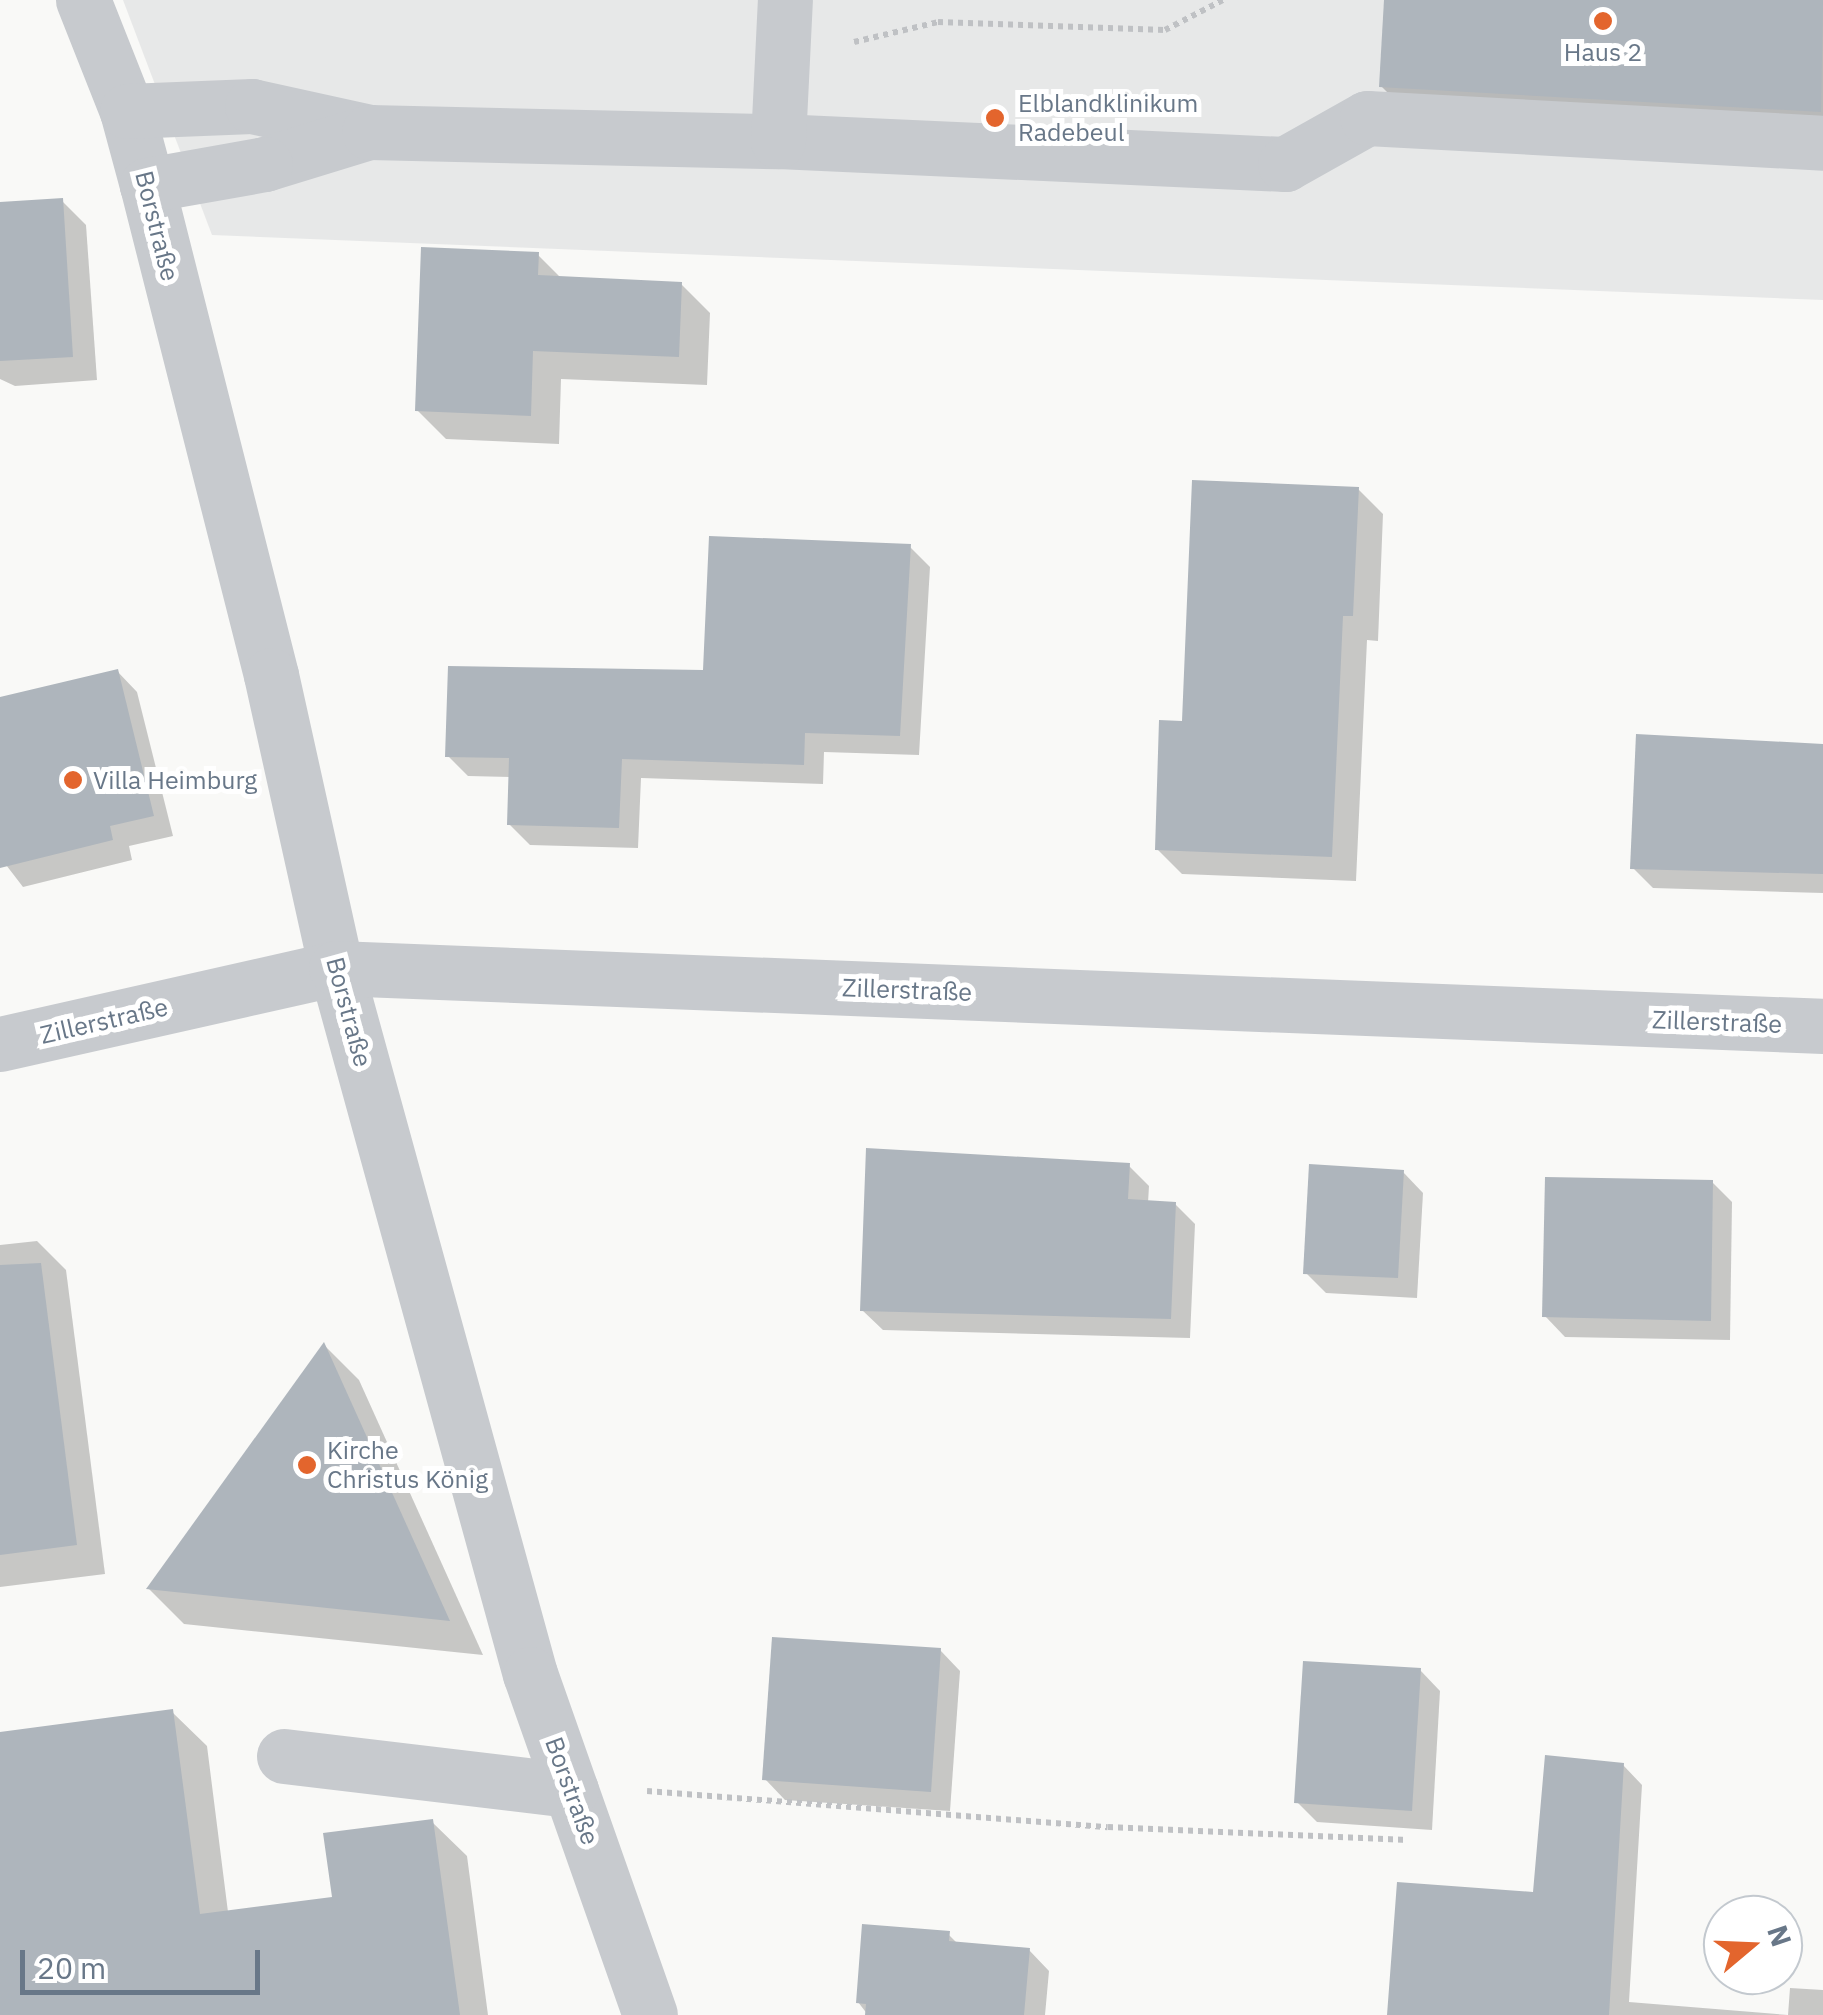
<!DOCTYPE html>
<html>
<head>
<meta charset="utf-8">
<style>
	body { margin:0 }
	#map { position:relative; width:1823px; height:2015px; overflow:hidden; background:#f9f9f7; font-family:"IBM Plex Sans",sans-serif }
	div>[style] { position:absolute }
	.built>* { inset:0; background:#e7e8e8 }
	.shadow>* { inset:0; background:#0003 }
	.building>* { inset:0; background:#aeb5bc }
	.path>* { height:6px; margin-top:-3px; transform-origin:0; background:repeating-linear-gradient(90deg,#bfc1c4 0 5px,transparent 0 10px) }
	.minor>* { height:55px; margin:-27.5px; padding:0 27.5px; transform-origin:27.5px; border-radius:27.5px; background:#c7cace }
	.dots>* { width:28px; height:28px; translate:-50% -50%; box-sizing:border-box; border:5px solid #fff; border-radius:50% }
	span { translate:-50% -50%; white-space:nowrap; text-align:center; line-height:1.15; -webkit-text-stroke:10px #fff; paint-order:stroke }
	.poi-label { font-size:25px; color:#687788 }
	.left { translate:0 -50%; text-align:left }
	.street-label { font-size:25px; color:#687788 }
	.north { position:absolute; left:1703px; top:1895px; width:100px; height:100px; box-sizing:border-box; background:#fff; border:2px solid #c3c9cf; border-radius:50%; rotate:71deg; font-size:28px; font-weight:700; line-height:40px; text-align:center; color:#687788 }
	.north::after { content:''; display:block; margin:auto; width:35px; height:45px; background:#e3652d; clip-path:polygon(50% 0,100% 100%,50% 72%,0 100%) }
	.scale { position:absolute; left:20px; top:1950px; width:240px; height:45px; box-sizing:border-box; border:5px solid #687788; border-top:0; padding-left:12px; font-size:30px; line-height:35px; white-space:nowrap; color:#687788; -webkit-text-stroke:8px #fff; paint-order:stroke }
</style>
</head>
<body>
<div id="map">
	<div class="built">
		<i style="clip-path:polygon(123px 0,1823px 0,1823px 300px,212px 235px)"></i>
	</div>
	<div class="shadow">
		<i style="clip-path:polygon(1388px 0,1823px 0,1823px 152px,1425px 130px,1381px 86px)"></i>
		<i style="clip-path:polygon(62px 201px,86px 225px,97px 380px,15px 386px,0 379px,0 205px)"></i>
		<i style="clip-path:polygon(538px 255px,562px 279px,681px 284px,710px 313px,707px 385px,561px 379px,559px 444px,446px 439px,417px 410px)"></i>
		<i style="clip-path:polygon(1358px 489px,1383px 514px,1378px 641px,1367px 640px,1356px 881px,1182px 874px,1157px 849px,1185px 723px)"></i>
		<i style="clip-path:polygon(910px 547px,930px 567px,919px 755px,824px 752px,823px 784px,641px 778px,638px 848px,530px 845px,509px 824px,511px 777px,468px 776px,448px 756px,705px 672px)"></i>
		<i style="clip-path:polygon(117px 671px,137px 692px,173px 836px,129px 846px,132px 860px,23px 887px,0 857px,0 720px)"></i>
		<i style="clip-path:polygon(1823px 746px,1823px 893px,1653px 888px,1633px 868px)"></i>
		<i style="clip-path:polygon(1129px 1166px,1149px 1186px,1148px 1203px,1175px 1204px,1195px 1224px,1190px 1338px,883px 1330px,862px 1310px)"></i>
		<i style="clip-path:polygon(1403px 1172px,1423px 1193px,1417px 1298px,1326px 1293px,1306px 1273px)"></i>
		<i style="clip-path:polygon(1712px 1182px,1732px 1202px,1730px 1340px,1565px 1337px,1545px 1316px)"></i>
		<i style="clip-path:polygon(37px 1241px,66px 1270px,105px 1574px,0 1587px,0 1245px)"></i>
		<i style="clip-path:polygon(324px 1345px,359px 1380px,483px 1655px,184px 1624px,149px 1589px)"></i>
		<i style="clip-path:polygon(940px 1650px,960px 1671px,950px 1811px,785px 1800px,765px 1779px)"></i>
		<i style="clip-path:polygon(1420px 1670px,1440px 1691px,1432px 1830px,1317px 1822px,1297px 1802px)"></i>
		<i style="clip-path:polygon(172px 1712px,207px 1746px,228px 1912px,335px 1899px,432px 1822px,467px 1856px,488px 2015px,0 2015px,0 1735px)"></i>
		<i style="clip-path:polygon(1623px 1765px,1642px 1785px,1629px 2002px,1788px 2015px,1790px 1988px,1823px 1990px,1823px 2015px,1389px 2015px,1536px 1894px)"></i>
		<i style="clip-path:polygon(948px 1934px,959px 1945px,1029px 1950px,1049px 1971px,1045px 2015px,868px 2015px,858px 2002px)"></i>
	</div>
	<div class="building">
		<i style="clip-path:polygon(1384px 0,1823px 0,1821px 112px,1379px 87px)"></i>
		<i style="clip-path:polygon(63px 198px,73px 357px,0 361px,0 202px)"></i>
		<i style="clip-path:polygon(421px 247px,539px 252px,538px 275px,682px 282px,679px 357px,533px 351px,531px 416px,415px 411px)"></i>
		<i style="clip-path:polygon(1192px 480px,1359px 487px,1353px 616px,1343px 616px,1332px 857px,1155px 850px,1159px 720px,1182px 721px)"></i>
		<i style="clip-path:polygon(709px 536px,911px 544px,900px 736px,805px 733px,804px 765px,622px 759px,619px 828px,507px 825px,509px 758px,445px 757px,448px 666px,703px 670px)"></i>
		<i style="clip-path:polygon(118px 669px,154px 816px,110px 826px,113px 840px,0 868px,0 697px)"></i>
		<i style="clip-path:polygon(1636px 734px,1823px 744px,1823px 874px,1630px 869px)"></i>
		<i style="clip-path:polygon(866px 1148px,1130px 1163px,1128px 1199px,1176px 1202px,1171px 1319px,860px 1311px)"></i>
		<i style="clip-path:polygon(1309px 1164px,1404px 1170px,1398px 1278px,1303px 1274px)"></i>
		<i style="clip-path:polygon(1545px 1177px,1713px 1180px,1711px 1321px,1542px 1317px)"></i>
		<i style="clip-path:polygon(41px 1263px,77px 1545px,0 1555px,0 1265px)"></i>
		<i style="clip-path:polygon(324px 1342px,450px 1621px,146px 1589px)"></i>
		<i style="clip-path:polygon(772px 1637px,941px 1648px,931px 1792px,762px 1780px)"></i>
		<i style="clip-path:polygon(1303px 1661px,1421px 1668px,1412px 1811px,1294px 1803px)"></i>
		<i style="clip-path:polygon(173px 1709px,200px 1914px,332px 1897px,323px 1833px,433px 1819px,460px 2015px,0 2015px,0 1732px)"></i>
		<i style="clip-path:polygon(1545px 1755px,1624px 1763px,1609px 2015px,1387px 2015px,1397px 1882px,1533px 1892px)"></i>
		<i style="clip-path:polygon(862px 1924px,950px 1931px,949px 1941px,1030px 1948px,1024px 2015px,865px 2015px,866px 2004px,856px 2003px)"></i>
	</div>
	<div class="path">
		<i style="left:854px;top:42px;width:86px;rotate:-13.4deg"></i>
		<i style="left:938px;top:22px;width:227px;rotate:2deg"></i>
		<i style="left:1165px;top:30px;width:65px;rotate:-27.3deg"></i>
		<i style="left:647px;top:1791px;width:462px;rotate:4.5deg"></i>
		<i style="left:1108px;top:1827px;width:300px;rotate:2.5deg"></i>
	</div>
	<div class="minor">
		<i style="left:83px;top:0;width:119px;rotate:68.4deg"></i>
		<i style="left:127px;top:111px;width:77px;rotate:74.9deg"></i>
		<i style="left:147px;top:185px;width:505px;rotate:75.8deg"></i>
		<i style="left:271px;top:675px;width:300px;rotate:77.5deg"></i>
		<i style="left:336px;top:968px;width:732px;rotate:74.64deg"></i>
		<i style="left:530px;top:1674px;width:361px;rotate:70.6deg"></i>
		<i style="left:127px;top:111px;width:125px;rotate:-2.3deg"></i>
		<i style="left:252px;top:106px;width:120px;rotate:12.5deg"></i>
		<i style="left:369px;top:132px;width:109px;rotate:162.9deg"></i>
		<i style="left:265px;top:164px;width:120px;rotate:169.9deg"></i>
		<i style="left:369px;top:132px;width:409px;rotate:1.3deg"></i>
		<i style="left:778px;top:141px;width:508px;rotate:2.6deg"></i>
		<i style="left:1285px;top:164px;width:94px;rotate:-29.3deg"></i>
		<i style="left:1367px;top:118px;width:457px;rotate:3.1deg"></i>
		<i style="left:778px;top:141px;width:141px;rotate:-87.2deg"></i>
		<i style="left:0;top:1044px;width:344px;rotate:-12.7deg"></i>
		<i style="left:336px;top:968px;width:1488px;rotate:2.23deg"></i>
		<i style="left:284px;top:1756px;width:289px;rotate:6.8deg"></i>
	</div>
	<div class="dots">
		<i style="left:1603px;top:21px;background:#e3652d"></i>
		<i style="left:995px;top:118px;background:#e3652d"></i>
		<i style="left:73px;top:780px;background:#e3652d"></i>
		<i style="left:307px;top:1465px;background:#e3652d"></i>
	</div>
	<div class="poi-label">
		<span style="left:1603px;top:52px">Haus 2</span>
		<span class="left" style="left:1018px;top:118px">Elblandklinikum<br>Radebeul</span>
		<span class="left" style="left:93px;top:780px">Villa Heimburg</span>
		<span class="left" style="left:327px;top:1465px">Kirche<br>Christus König</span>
	</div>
	<div class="street-label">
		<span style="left:157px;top:226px;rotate:76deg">Borstraße</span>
		<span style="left:907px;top:990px;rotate:2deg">Zillerstraße</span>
		<span style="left:349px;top:1012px;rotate:75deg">Borstraße</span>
		<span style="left:104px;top:1021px;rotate:-13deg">Zillerstraße</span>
		<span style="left:1717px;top:1022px;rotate:2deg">Zillerstraße</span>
		<span style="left:572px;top:1791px;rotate:70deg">Borstraße</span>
	</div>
	<div class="north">N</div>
	<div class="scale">20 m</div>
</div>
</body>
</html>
